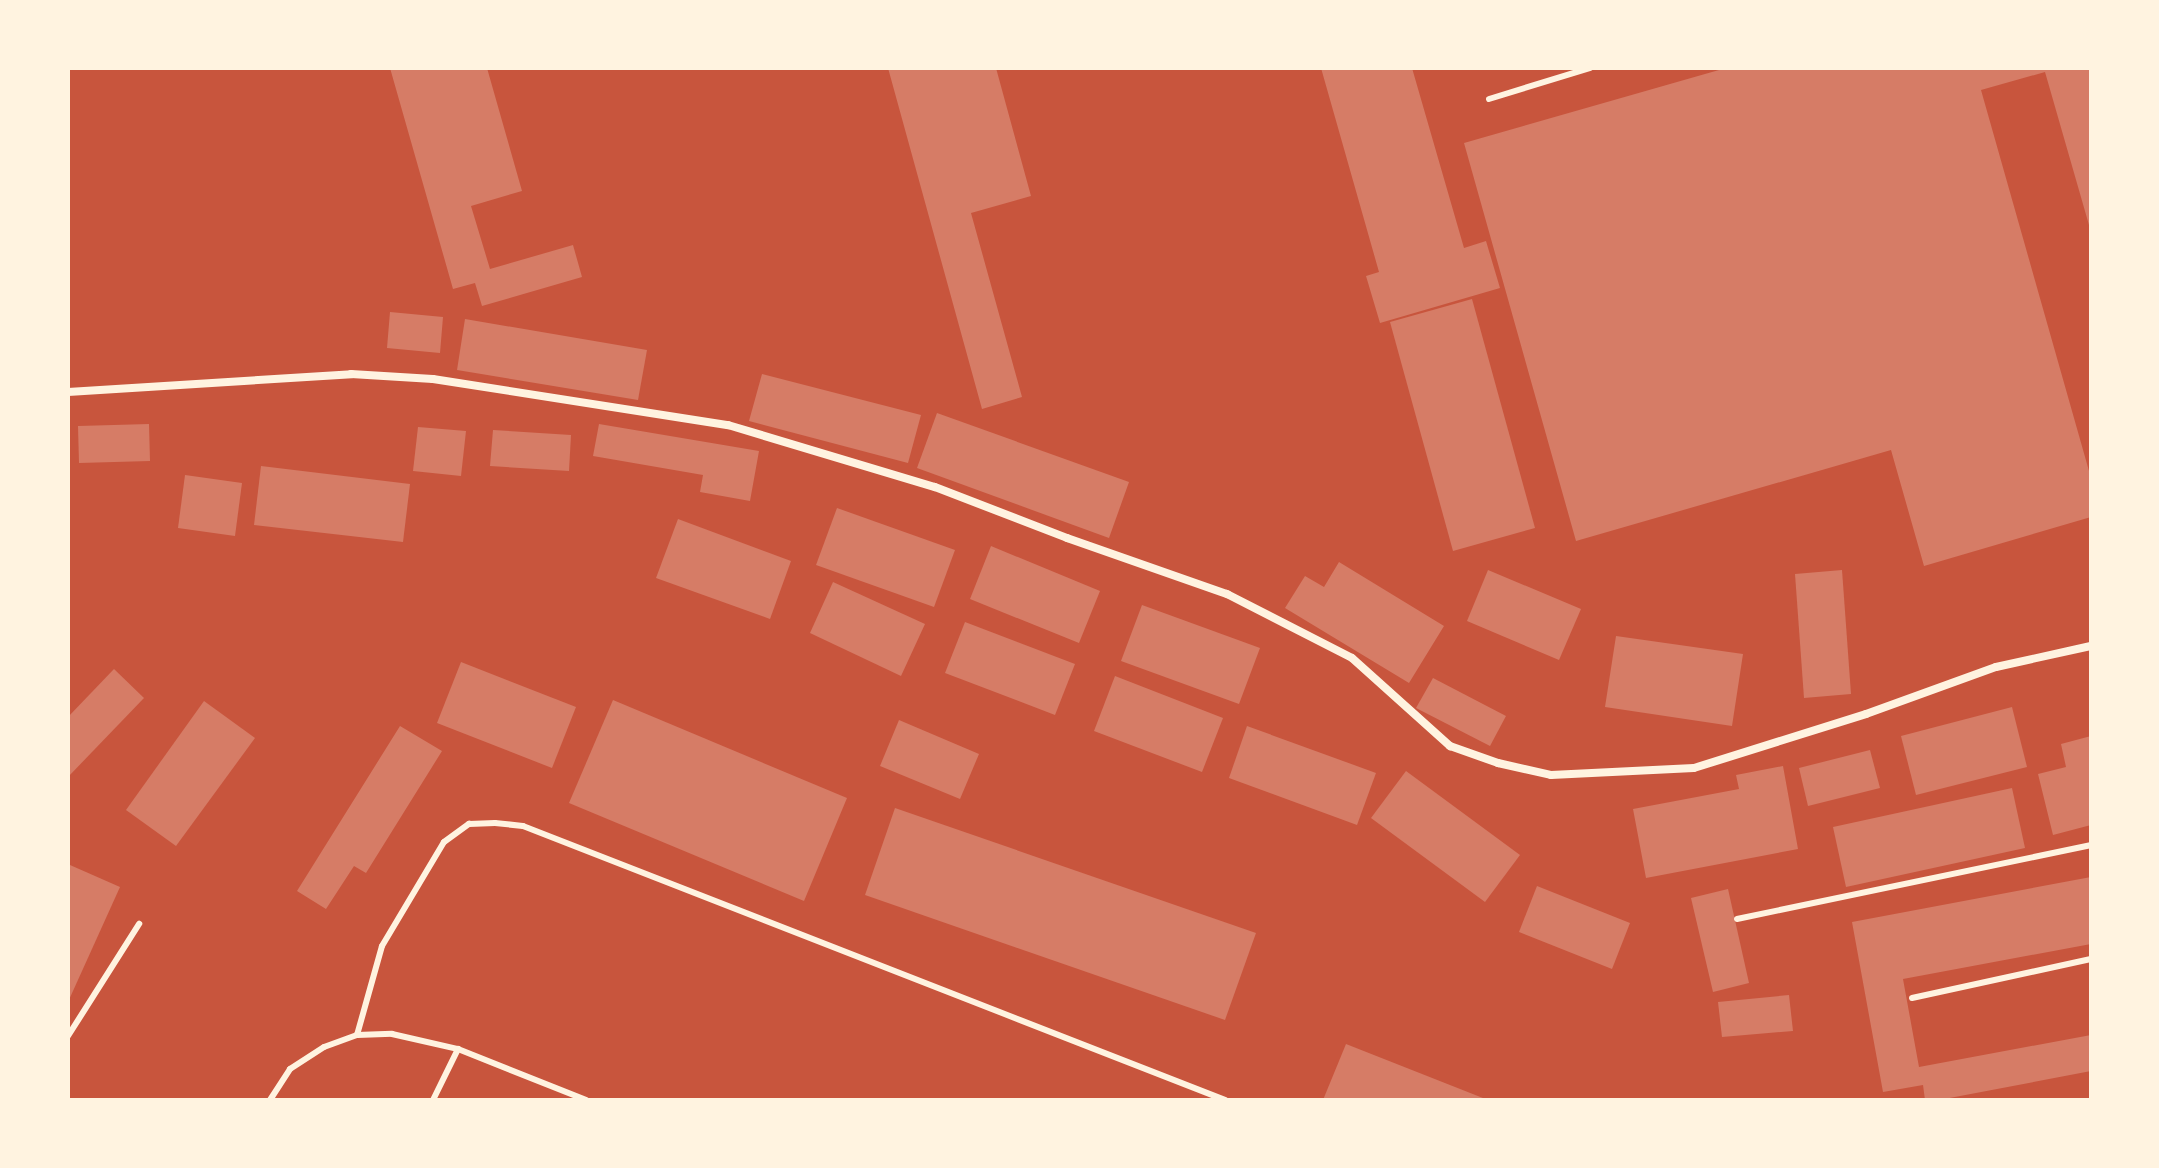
<!DOCTYPE html>
<html>
<head>
<meta charset="utf-8">
<style>
	body { margin:0 }
	#map { position:relative; width:2159px; height:1168px; overflow:hidden; background:#c8553d; font-family:Karla,sans-serif }
	div>[style] { position:absolute }
	.building>* { inset:0; background:#d67c66 }
	.service>* { height:6px; margin:-3px; padding:0 3px; transform-origin:3px; border-radius:3px; background:#fff3e0 }
	.minor>* { height:8px; margin:-4px; padding:0 4px; transform-origin:4px; border-radius:4px; background:#fff3e0 }
	span { translate:-50% -50%; white-space:nowrap; text-align:center; line-height:1.15; -webkit-text-stroke:8px #fff3e0; paint-order:stroke }
	.frame { position:absolute; inset:0; border:70px solid #fff3e0; pointer-events:none }
</style>
</head>
<body>
<div id="map">
	<div class="building">
		<i style="clip-path:polygon(390px 68px,487px 68px,522px 191px,471px 206px,490px 269px,573px 245px,582px 277px,482px 306px,475px 283px,453px 289px)"></i>
		<i style="clip-path:polygon(888px 68px,996px 68px,1031px 196px,971px 213px,1022px 397px,982px 409px)"></i>
		<i style="clip-path:polygon(1321px 68px,1412px 68px,1464px 248px,1486px 241px,1500px 288px,1380px 323px,1366px 276px,1379px 272px)"></i>
		<i style="clip-path:polygon(1726px 68px,2091px 68px,2091px 232px,2045px 72px,1981px 90px,2091px 478px,2091px 517px,1924px 566px,1891px 450px,1576px 541px,1464px 143px)"></i>
		<i style="clip-path:polygon(1472px 299px,1535px 528px,1453px 551px,1390px 322px)"></i>
		<i style="clip-path:polygon(390px 312px,443px 317px,440px 353px,387px 348px)"></i>
		<i style="clip-path:polygon(465px 319px,647px 350px,638px 400px,457px 370px)"></i>
		<i style="clip-path:polygon(762px 374px,921px 415px,908px 463px,749px 421px)"></i>
		<i style="clip-path:polygon(937px 413px,1129px 482px,1109px 538px,917px 468px)"></i>
		<i style="clip-path:polygon(149px 424px,150px 461px,79px 463px,78px 426px)"></i>
		<i style="clip-path:polygon(599px 424px,759px 451px,750px 501px,700px 492px,703px 475px,593px 456px)"></i>
		<i style="clip-path:polygon(418px 427px,466px 431px,461px 476px,413px 471px)"></i>
		<i style="clip-path:polygon(493px 430px,571px 435px,569px 471px,490px 466px)"></i>
		<i style="clip-path:polygon(261px 466px,410px 484px,403px 542px,254px 525px)"></i>
		<i style="clip-path:polygon(185px 475px,242px 483px,235px 536px,178px 528px)"></i>
		<i style="clip-path:polygon(837px 508px,955px 550px,934px 607px,816px 565px)"></i>
		<i style="clip-path:polygon(678px 519px,791px 561px,770px 619px,656px 578px)"></i>
		<i style="clip-path:polygon(991px 546px,1100px 591px,1079px 643px,970px 599px)"></i>
		<i style="clip-path:polygon(1339px 562px,1444px 626px,1409px 683px,1285px 608px,1305px 576px,1324px 587px)"></i>
		<i style="clip-path:polygon(1488px 570px,1581px 609px,1559px 660px,1467px 621px)"></i>
		<i style="clip-path:polygon(1842px 570px,1851px 694px,1804px 698px,1795px 574px)"></i>
		<i style="clip-path:polygon(833px 582px,925px 624px,901px 676px,810px 633px)"></i>
		<i style="clip-path:polygon(1142px 605px,1260px 648px,1239px 704px,1121px 661px)"></i>
		<i style="clip-path:polygon(965px 622px,1075px 664px,1055px 715px,945px 673px)"></i>
		<i style="clip-path:polygon(1616px 636px,1743px 654px,1732px 726px,1605px 707px)"></i>
		<i style="clip-path:polygon(461px 662px,576px 707px,552px 768px,437px 723px)"></i>
		<i style="clip-path:polygon(114px 669px,144px 698px,68px 777px,68px 717px)"></i>
		<i style="clip-path:polygon(1115px 676px,1223px 718px,1202px 772px,1094px 731px)"></i>
		<i style="clip-path:polygon(1433px 678px,1506px 716px,1490px 746px,1416px 708px)"></i>
		<i style="clip-path:polygon(613px 700px,847px 798px,804px 901px,569px 803px)"></i>
		<i style="clip-path:polygon(204px 701px,255px 738px,176px 846px,126px 810px)"></i>
		<i style="clip-path:polygon(2012px 707px,2027px 767px,1916px 795px,1901px 736px)"></i>
		<i style="clip-path:polygon(899px 720px,979px 754px,960px 799px,880px 766px)"></i>
		<i style="clip-path:polygon(400px 726px,442px 751px,366px 873px,354px 866px,326px 909px,297px 891px)"></i>
		<i style="clip-path:polygon(1247px 726px,1376px 773px,1357px 825px,1229px 778px)"></i>
		<i style="clip-path:polygon(2091px 736px,2091px 825px,2053px 835px,2038px 774px,2066px 767px,2061px 744px)"></i>
		<i style="clip-path:polygon(1870px 750px,1880px 788px,1808px 806px,1799px 768px)"></i>
		<i style="clip-path:polygon(1783px 766px,1798px 849px,1646px 878px,1633px 809px,1739px 789px,1736px 775px)"></i>
		<i style="clip-path:polygon(1406px 771px,1520px 855px,1485px 902px,1371px 818px)"></i>
		<i style="clip-path:polygon(2012px 788px,2025px 848px,1846px 887px,1833px 827px)"></i>
		<i style="clip-path:polygon(895px 808px,1256px 933px,1225px 1020px,865px 895px)"></i>
		<i style="clip-path:polygon(70px 865px,120px 887px,68px 1002px,68px 869px)"></i>
		<i style="clip-path:polygon(2091px 877px,2091px 944px,1903px 979px,1919px 1067px,2091px 1035px,2091px 1071px,1939px 1100px,1925px 1100px,1923px 1085px,1883px 1092px,1852px 922px)"></i>
		<i style="clip-path:polygon(1537px 886px,1630px 923px,1612px 969px,1519px 932px)"></i>
		<i style="clip-path:polygon(1728px 889px,1749px 983px,1713px 992px,1691px 898px)"></i>
		<i style="clip-path:polygon(1789px 995px,1793px 1031px,1722px 1037px,1718px 1002px)"></i>
		<i style="clip-path:polygon(1346px 1044px,1488px 1100px,1323px 1100px)"></i>
	</div>
	<div class="service">
		<i style="left:1489px;top:99px;width:106px;rotate:-17.1deg"></i>
		<i style="left:1737px;top:919px;width:362px;rotate:-11.8deg"></i>
		<i style="left:1912px;top:998px;width:183px;rotate:-12.3deg"></i>
		<i style="left:357px;top:1035px;width:92px;rotate:-74.3deg"></i>
		<i style="left:382px;top:946px;width:121px;rotate:-59.2deg"></i>
		<i style="left:444px;top:842px;width:31px;rotate:-36deg"></i>
		<i style="left:469px;top:824px;width:26px;rotate:-2deg"></i>
		<i style="left:495px;top:823px;width:28px;rotate:6deg"></i>
		<i style="left:523px;top:826px;width:754px;rotate:21.32deg"></i>
		<i style="left:68px;top:1036px;width:133px;rotate:-57.6deg"></i>
		<i style="left:270px;top:1100px;width:37px;rotate:-57deg"></i>
		<i style="left:290px;top:1069px;width:40px;rotate:-32.9deg"></i>
		<i style="left:324px;top:1047px;width:35px;rotate:-20deg"></i>
		<i style="left:357px;top:1035px;width:35px;rotate:-2deg"></i>
		<i style="left:392px;top:1034px;width:68px;rotate:12.8deg"></i>
		<i style="left:433px;top:1100px;width:57px;rotate:-63.9deg"></i>
		<i style="left:458px;top:1049px;width:138px;rotate:21.7deg"></i>
	</div>
	<div class="minor">
		<i style="left:68px;top:392px;width:284px;rotate:-3.6deg"></i>
		<i style="left:351px;top:374px;width:82px;rotate:3.5deg"></i>
		<i style="left:433px;top:379px;width:299px;rotate:8.9deg"></i>
		<i style="left:728px;top:425px;width:216px;rotate:16.7deg"></i>
		<i style="left:935px;top:487px;width:142px;rotate:21.1deg"></i>
		<i style="left:1067px;top:538px;width:170px;rotate:19.3deg"></i>
		<i style="left:1227px;top:594px;width:140px;rotate:27.1deg"></i>
		<i style="left:1352px;top:658px;width:132px;rotate:41.9deg"></i>
		<i style="left:1450px;top:746px;width:51px;rotate:19.5deg"></i>
		<i style="left:1498px;top:763px;width:54px;rotate:12.8deg"></i>
		<i style="left:1551px;top:775px;width:143px;rotate:-2.8deg"></i>
		<i style="left:1694px;top:768px;width:180px;rotate:-17.4deg"></i>
		<i style="left:1866px;top:714px;width:138px;rotate:-19.9deg"></i>
		<i style="left:1996px;top:667px;width:97px;rotate:-12.5deg"></i>
	</div>
	<div class="frame"></div>
</div>
</body>
</html>
